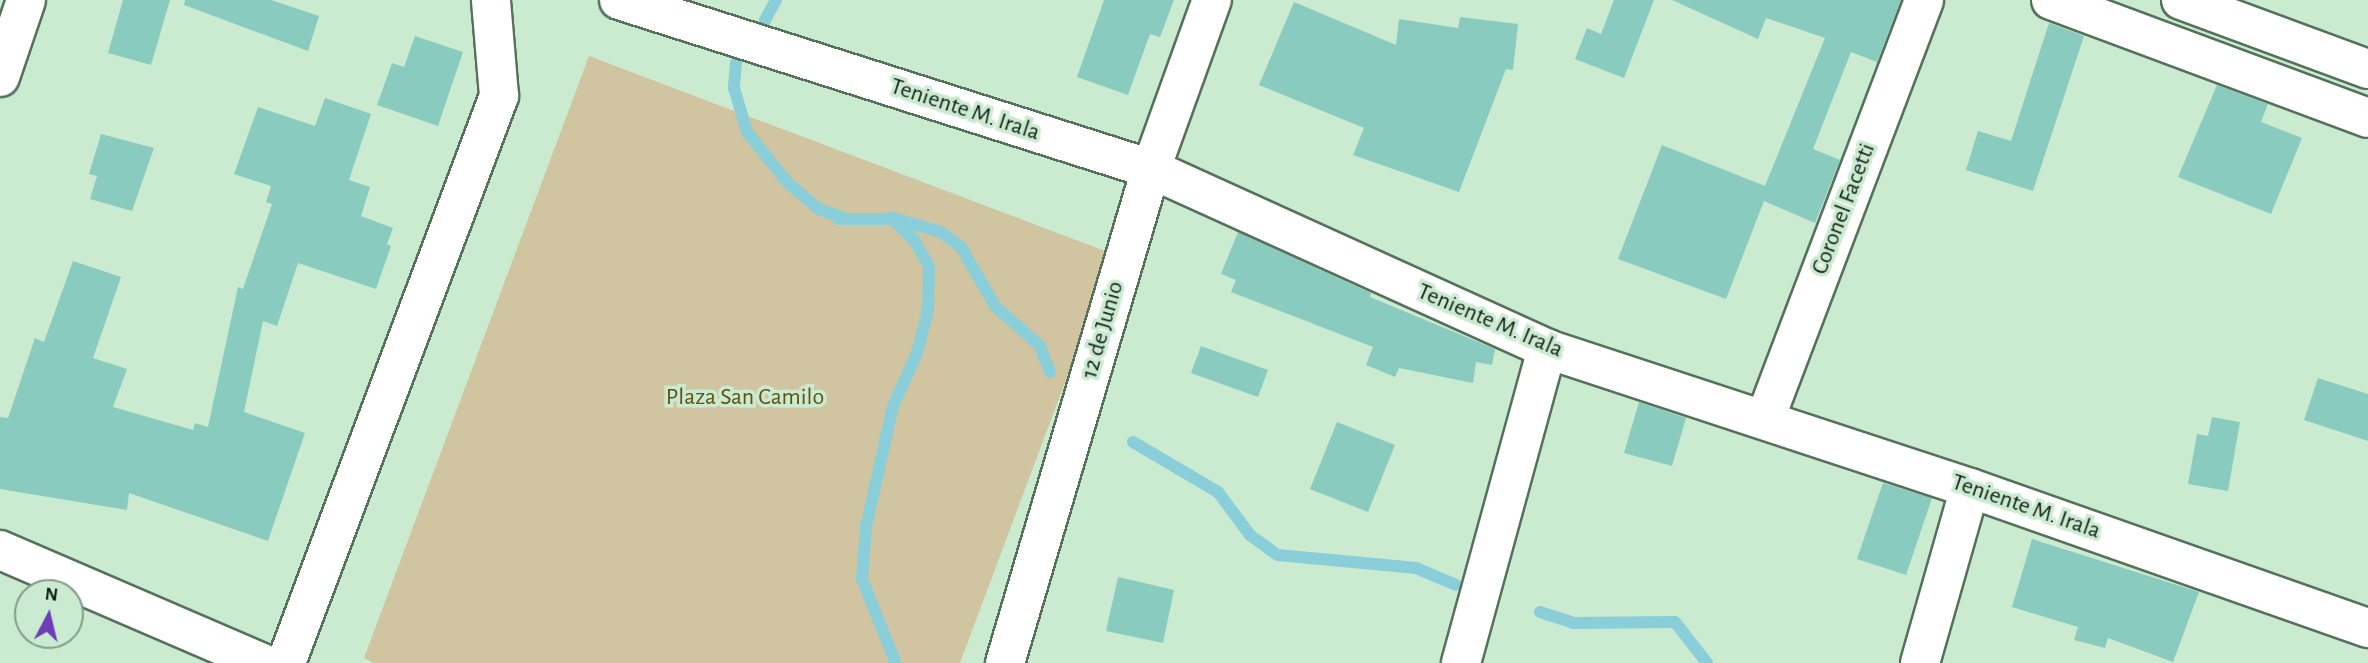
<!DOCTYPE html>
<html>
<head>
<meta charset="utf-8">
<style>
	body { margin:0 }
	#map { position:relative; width:2368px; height:663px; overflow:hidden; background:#cbebd1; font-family:"Alegreya Sans",sans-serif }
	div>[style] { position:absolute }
	.green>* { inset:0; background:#d1c5a1 }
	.stream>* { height:12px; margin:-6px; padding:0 6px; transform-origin:6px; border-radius:6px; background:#8aceda }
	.building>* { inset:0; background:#89cbbe }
	.roads { filter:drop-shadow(2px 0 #55715a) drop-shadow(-2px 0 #55715a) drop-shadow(0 2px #55715a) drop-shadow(0 -2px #55715a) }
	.minor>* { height:38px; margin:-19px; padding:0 19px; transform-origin:19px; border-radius:19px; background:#fff }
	span { translate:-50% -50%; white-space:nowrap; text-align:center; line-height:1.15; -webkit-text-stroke:7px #cbebd1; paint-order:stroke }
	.street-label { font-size:24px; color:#162219 }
	.park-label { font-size:24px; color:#635013 }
	.north { position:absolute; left:14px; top:579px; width:70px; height:70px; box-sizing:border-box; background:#cbebd1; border:2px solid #839b87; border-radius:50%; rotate:7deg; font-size:19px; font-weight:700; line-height:28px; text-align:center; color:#162219 }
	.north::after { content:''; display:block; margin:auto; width:24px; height:32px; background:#6e3eb6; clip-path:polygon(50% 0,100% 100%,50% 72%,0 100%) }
</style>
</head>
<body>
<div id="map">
	<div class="green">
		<i style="clip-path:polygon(589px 56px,1113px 254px,960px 663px,374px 663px,364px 658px)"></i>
	</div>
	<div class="stream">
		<i style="left:765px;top:20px;width:23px;rotate:-61deg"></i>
		<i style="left:736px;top:63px;width:25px;rotate:95deg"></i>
		<i style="left:734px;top:88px;width:46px;rotate:73.5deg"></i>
		<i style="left:747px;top:132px;width:64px;rotate:51.3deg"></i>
		<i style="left:787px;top:182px;width:42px;rotate:40.2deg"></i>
		<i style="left:819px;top:209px;width:27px;rotate:20deg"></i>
		<i style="left:890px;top:217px;width:53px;rotate:16.4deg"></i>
		<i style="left:941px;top:232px;width:25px;rotate:37deg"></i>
		<i style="left:961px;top:247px;width:68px;rotate:60deg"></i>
		<i style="left:995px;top:306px;width:60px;rotate:41.6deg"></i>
		<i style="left:1040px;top:346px;width:28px;rotate:69deg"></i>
		<i style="left:838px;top:219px;width:55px"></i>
		<i style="left:893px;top:219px;width:30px;rotate:45deg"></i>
		<i style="left:914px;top:240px;width:30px;rotate:60deg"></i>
		<i style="left:929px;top:266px;width:44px;rotate:91.3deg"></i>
		<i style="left:928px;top:310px;width:44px;rotate:104.3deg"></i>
		<i style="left:917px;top:353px;width:58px;rotate:114.4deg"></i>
		<i style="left:893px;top:406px;width:124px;rotate:102.6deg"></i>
		<i style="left:866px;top:527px;width:52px;rotate:94.4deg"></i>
		<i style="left:862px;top:579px;width:88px;rotate:68.1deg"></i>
		<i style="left:1133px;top:442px;width:99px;rotate:30.5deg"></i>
		<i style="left:1218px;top:492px;width:54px;rotate:53.3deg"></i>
		<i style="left:1250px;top:535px;width:34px;rotate:36deg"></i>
		<i style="left:1278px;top:555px;width:139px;rotate:5.4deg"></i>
		<i style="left:1416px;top:568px;width:43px;rotate:23deg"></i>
		<i style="left:1540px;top:612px;width:35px;rotate:18deg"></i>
		<i style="left:1573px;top:623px;width:102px;rotate:-0.6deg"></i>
		<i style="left:1675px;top:622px;width:52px;rotate:52deg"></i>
	</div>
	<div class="building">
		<i style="clip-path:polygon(123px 0,170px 0,151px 65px,108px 53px)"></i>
		<i style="clip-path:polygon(185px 0,271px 0,319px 16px,308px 51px,184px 5px)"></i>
		<i style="clip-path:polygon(1104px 0,1174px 0,1160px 37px,1150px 34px,1128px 95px,1077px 77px)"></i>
		<i style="clip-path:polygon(1614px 0,1654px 0,1624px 78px,1575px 59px,1587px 28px,1601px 34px)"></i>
		<i style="clip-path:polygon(1672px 0,1901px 0,1877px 62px,1851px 52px,1813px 149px,1840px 160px,1815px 223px,1764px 201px,1726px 299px,1618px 259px,1662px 145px,1765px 186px,1825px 38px,1766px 18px,1758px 39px)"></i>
		<i style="clip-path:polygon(1294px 2px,1396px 45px,1399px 19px,1458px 28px,1460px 17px,1518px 24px,1513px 70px,1506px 69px,1459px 192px,1353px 155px,1364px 128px,1259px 85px)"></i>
		<i style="clip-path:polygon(2049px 23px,2084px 36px,2033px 191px,1966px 170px,1978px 131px,2011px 141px)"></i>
		<i style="clip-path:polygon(415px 36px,463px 52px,438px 126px,377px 105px,392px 63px,404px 67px)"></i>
		<i style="clip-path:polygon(2217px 85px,2268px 104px,2261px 122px,2302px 138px,2271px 214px,2178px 177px)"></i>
		<i style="clip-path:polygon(325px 98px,371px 114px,349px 180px,370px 187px,361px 216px,393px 228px,387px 244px,391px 246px,376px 289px,298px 263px,277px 326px,263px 321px,244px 412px,305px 433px,268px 541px,129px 493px,127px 510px,0 489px,0 417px,8px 418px,35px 338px,44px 342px,73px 261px,121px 277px,93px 358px,127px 369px,113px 407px,193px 430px,195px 423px,208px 427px,238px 287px,243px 289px,272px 204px,266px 202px,271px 186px,234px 174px,258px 107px,315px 126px)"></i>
		<i style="clip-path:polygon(101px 134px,154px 148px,132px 211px,90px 199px,97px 176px,89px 174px)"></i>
		<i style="clip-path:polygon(1238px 232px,1371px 293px,1370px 297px,1495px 349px,1492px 365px,1476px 362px,1473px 383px,1399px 368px,1395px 377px,1366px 365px,1373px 347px,1231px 292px,1236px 280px,1221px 274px)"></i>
		<i style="clip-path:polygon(1201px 346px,1268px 370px,1258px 397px,1191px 373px)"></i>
		<i style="clip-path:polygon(2318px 378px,2368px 394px,2368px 441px,2304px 420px)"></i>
		<i style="clip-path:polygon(1639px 402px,1686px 418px,1672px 466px,1624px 453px)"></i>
		<i style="clip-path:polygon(2212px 417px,2240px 422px,2228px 491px,2188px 484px,2197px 434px,2208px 436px)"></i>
		<i style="clip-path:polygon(1337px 422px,1395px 445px,1368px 512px,1310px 489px)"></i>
		<i style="clip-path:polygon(1883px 483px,1932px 498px,1906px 575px,1857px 559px)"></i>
		<i style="clip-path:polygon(2032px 539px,2199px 592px,2173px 662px,2108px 638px,2105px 648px,2074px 640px,2078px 627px,2012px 607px)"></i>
		<i style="clip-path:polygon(1118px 577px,1174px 590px,1163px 643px,1106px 631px)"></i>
	</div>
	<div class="roads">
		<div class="minor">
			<i style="left:619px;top:0;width:558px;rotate:17.62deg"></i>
			<i style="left:1151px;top:169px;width:435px;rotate:24.4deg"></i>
			<i style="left:1547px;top:349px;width:445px;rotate:18.2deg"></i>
			<i style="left:1970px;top:488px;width:422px;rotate:19.4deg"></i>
			<i style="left:2051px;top:0;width:338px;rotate:20.4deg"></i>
			<i style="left:2181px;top:0;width:199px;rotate:20.3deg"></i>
			<i style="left:0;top:77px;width:81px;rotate:-71.3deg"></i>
			<i style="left:1765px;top:419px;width:448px;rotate:-69.2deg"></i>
			<i style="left:0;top:550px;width:286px;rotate:23.3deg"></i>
			<i style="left:286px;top:663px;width:606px;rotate:-69.41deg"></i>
			<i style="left:499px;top:96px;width:96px;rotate:-94.8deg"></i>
			<i style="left:1005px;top:663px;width:515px;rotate:-73.54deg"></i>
			<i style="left:1151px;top:169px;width:180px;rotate:-70.2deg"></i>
			<i style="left:1461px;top:663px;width:326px;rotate:-74.7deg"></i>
			<i style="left:1920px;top:663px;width:182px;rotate:-74.1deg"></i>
		</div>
	</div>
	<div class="street-label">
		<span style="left:965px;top:110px;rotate:18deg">Teniente M. Irala</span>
		<span style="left:1844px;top:209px;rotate:-69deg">Coronel Facetti</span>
		<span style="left:1490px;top:321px;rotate:23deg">Teniente M. Irala</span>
		<span style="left:1103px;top:330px;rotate:-74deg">12 de Junio</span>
		<span style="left:2026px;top:507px;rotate:19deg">Teniente M. Irala</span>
	</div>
	<div class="park-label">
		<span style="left:745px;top:398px">Plaza San Camilo</span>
	</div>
	<div class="north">N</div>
</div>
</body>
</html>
